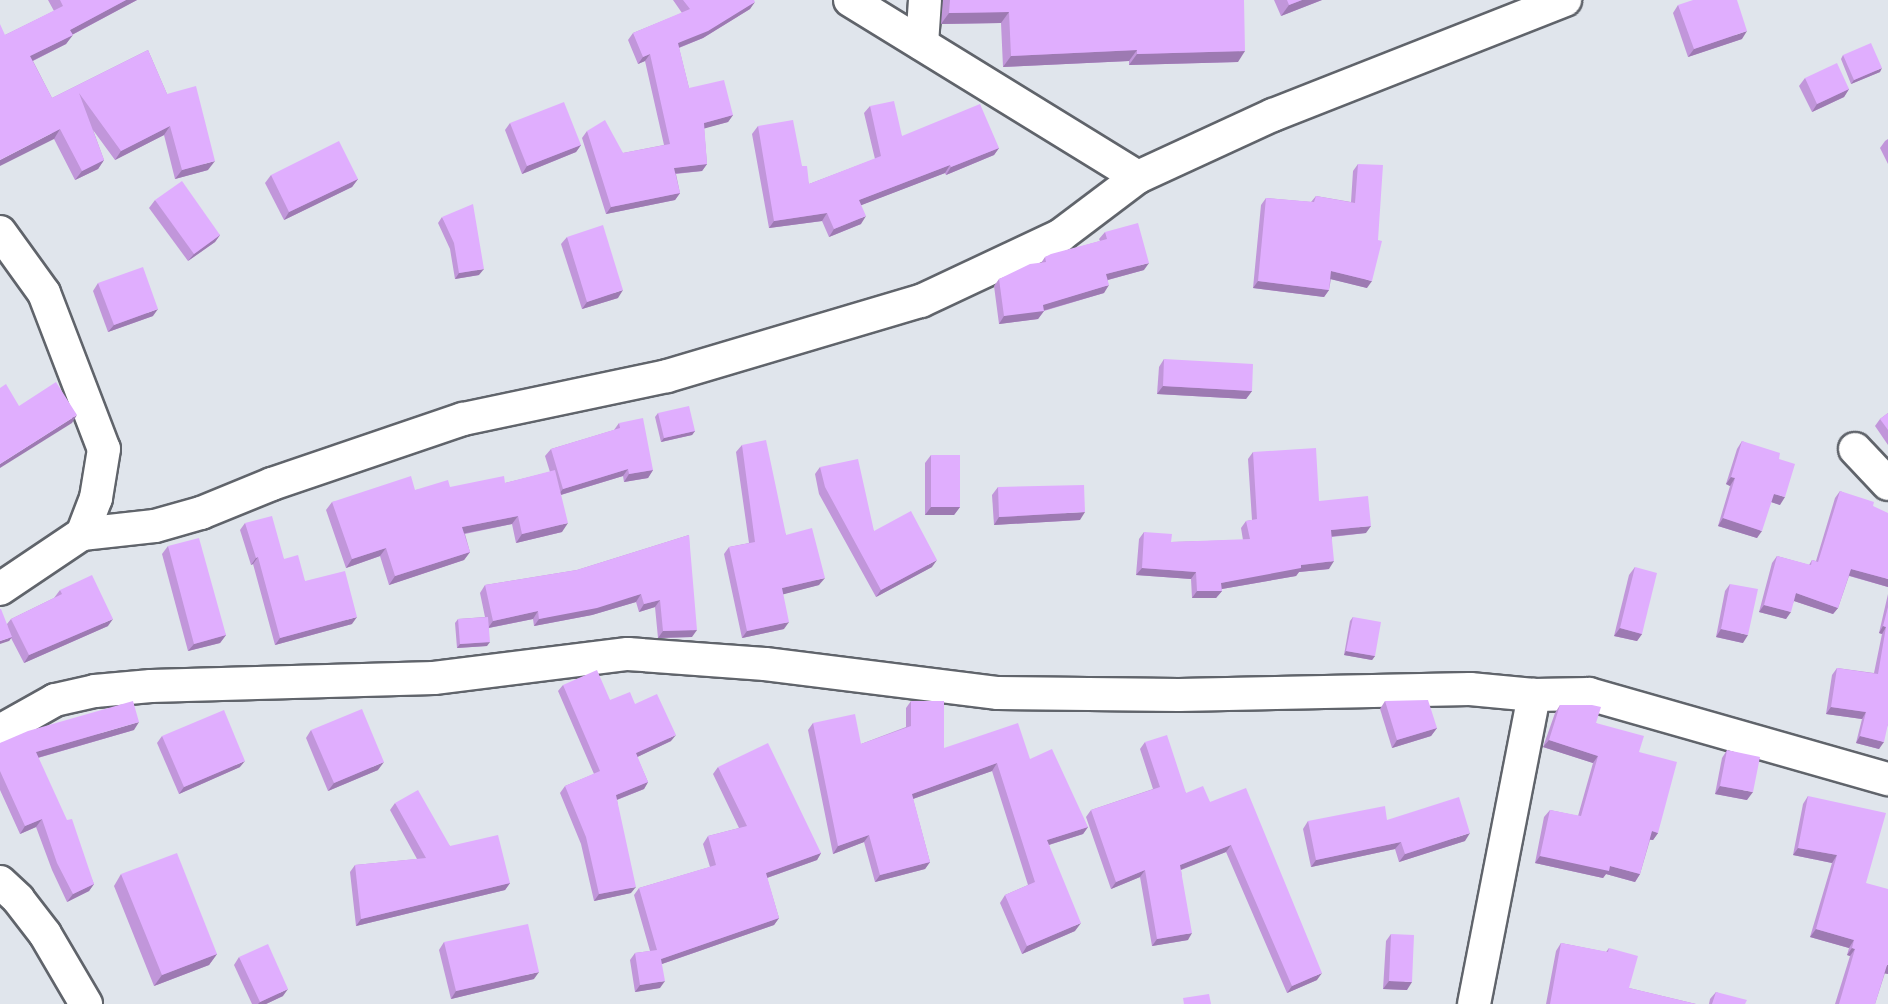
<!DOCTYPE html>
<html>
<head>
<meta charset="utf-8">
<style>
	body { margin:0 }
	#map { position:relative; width:1888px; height:1004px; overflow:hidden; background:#e0e5ec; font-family:Karla,sans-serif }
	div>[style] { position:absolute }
	.roads { filter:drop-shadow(2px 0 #60646b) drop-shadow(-2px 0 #60646b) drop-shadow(0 2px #60646b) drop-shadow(0 -2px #60646b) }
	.minor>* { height:32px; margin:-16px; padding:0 16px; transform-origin:16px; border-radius:16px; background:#fff }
	.wall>* { inset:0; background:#c196da }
	.shaded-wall>* { inset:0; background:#9d7ab2 }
	.building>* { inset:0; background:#e0aefe }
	span { translate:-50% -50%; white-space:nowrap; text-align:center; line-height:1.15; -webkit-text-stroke:5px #fff; paint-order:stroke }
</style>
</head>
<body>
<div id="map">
	<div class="roads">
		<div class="minor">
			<i style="left:850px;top:0;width:338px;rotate:31.6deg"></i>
			<i style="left:922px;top:44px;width:44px;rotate:-86.1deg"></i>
			<i style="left:0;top:232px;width:75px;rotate:54.2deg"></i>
			<i style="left:44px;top:293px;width:167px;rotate:69deg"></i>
			<i style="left:104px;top:449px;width:50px;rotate:99.3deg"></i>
			<i style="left:96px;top:498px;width:39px;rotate:111deg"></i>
			<i style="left:1855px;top:449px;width:48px;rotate:46.7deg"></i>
			<i style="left:0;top:589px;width:99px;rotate:-33.9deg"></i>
			<i style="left:82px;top:534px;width:73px;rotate:-6.3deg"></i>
			<i style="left:155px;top:526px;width:48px;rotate:-15.8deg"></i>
			<i style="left:201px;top:513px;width:77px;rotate:-22.2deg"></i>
			<i style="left:272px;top:484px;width:202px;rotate:-18.8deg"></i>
			<i style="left:463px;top:419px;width:208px;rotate:-11.9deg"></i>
			<i style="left:667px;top:376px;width:265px;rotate:-16.5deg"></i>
			<i style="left:921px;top:301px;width:155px;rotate:-25.2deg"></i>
			<i style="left:1061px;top:235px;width:96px;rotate:-37deg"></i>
			<i style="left:1138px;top:177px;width:149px;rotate:-24.7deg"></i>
			<i style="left:1273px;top:115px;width:314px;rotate:-21.5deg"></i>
			<i style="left:0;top:731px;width:63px;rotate:-29.4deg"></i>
			<i style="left:55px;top:700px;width:41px;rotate:-12.7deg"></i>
			<i style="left:95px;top:691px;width:56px;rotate:-5.1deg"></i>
			<i style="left:151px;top:686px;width:283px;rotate:-1.6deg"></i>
			<i style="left:434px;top:678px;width:195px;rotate:-7.1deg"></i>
			<i style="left:628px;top:654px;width:137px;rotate:4.2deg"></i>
			<i style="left:765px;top:664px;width:235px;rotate:7.1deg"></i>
			<i style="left:998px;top:693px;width:181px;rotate:0.6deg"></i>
			<i style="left:1179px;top:695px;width:291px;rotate:-1.2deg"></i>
			<i style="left:1470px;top:689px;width:64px;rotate:5.4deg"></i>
			<i style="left:1534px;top:695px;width:55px;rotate:-1deg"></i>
			<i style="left:1589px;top:694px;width:311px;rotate:15.9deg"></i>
			<i style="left:0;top:882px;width:25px;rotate:43deg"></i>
			<i style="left:18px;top:899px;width:44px;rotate:52.4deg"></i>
			<i style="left:45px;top:934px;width:81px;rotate:59.6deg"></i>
			<i style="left:1474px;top:1004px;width:315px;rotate:-79deg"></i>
		</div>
	</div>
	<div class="wall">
		<i style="clip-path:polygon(48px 0,137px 0,72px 35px,66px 44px,33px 61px,52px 98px,148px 50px,167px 94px,208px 170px,175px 179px,164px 135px,115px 160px,93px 130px,104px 160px,98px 169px,75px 180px,54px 139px,5px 35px,54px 11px)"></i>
		<i style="clip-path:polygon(673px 0,754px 0,750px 9px,703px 38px,679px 48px,689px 88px,733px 115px,728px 122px,704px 128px,707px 164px,702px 171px,676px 174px,680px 193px,675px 200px,606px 214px,582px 138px,587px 131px,623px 153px,664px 145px,645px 61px,638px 64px,628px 40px,633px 33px,682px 13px)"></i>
		<i style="clip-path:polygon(943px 0,1244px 0,1238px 62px,1129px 65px,1129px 61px,1003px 67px,1001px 23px,941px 24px)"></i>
		<i style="clip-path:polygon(1274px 0,1322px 0,1281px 16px)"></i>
		<i style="clip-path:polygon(1678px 5px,1742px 39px,1688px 57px,1673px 13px)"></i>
		<i style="clip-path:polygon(1843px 55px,1880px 72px,1851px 84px,1841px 59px)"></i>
		<i style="clip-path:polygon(1805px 78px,1849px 89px,1844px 97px,1812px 112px,1799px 86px)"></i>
		<i style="clip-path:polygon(870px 106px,902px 136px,999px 148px,994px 155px,946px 175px,945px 173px,861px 205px,861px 224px,829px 237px,822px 221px,769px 228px,752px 134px,758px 126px,802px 166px,809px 184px,875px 159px,864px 113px)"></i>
		<i style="clip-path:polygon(510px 123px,581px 145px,576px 152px,522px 174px,505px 130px)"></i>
		<i style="clip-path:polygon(1888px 139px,1888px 164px,1880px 148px,1885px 141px)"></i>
		<i style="clip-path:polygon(1358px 164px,1367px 288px,1331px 279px,1329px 290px,1324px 297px,1253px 288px,1261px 205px,1266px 198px,1311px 202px,1316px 196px,1351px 202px,1353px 171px)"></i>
		<i style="clip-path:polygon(271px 175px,358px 179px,352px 187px,284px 220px,265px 183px)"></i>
		<i style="clip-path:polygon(155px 200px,220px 235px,215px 242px,188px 261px,149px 208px)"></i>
		<i style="clip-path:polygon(442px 217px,479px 275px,455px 279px,450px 249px,438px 223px)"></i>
		<i style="clip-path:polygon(1105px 232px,1144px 270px,1108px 280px,1104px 293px,1044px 311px,1038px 319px,999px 324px,994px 286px,999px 279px,1041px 263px,1045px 257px,1100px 241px,1099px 239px)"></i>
		<i style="clip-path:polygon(567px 237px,618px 298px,582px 309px,561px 244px)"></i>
		<i style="clip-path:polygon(98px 283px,153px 316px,108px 332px,93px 291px)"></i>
		<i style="clip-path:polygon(1164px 359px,1252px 391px,1246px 399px,1157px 394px,1159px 367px)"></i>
		<i style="clip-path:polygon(658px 413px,695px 431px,692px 435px,661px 442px,655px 417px)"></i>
		<i style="clip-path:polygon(1888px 413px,1888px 445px,1875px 426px,1880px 419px)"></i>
		<i style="clip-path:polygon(619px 423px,653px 470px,648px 478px,624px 482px,623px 476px,561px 495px,562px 532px,516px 543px,512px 524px,465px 534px,470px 552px,464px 560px,389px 585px,380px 556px,346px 568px,326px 510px,332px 502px,415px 490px,505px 483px,550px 472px,545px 456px,551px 449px,614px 430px)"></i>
		<i style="clip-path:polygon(1742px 441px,1779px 459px,1780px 505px,1771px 502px,1757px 538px,1718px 526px,1730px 486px,1726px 484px,1737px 449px)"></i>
		<i style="clip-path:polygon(742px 445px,786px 535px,819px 585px,783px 594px,784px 629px,742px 638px,724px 554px,729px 547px,749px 543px,736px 452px)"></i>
		<i style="clip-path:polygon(1253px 452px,1319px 501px,1366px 533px,1332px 537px,1329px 569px,1299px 572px,1296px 576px,1222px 589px,1222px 591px,1216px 598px,1192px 598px,1191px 579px,1136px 575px,1139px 539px,1144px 532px,1171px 542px,1243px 540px,1241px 528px,1246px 521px,1252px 520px,1248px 459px)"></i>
		<i style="clip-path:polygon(931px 455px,960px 507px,954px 515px,925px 515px,925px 463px)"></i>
		<i style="clip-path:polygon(820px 467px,874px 531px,932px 567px,876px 597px,819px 494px,815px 474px)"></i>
		<i style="clip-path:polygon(998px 487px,1080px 520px,994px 525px,992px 495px)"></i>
		<i style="clip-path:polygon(1840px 491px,1873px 506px,1888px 587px,1849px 576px,1838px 608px,1833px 614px,1794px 601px,1786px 619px,1759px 612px,1772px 563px,1777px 556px,1809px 565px,1812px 560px,1816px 561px,1835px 498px)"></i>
		<i style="clip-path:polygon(245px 523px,284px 559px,305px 581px,352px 624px,275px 645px,253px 564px,251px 565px,240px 530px)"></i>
		<i style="clip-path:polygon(689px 535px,692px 637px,658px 638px,655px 607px,639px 612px,636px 602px,592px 615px,534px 626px,533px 619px,489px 628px,487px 646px,457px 648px,455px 623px,458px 619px,485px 617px,480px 593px,485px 585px,577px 570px)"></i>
		<i style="clip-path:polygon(168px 546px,226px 635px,220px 643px,188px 651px,162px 554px)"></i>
		<i style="clip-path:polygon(1635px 567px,1642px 634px,1637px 641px,1614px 636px,1629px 575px)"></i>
		<i style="clip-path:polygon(1730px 584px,1743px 643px,1716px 637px,1725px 591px)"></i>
		<i style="clip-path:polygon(60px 590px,108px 626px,24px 663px,11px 638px,9px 641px,7px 624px,11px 619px,54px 598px)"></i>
		<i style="clip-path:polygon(1888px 594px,1888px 724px,1879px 749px,1856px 743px,1862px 719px,1826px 714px,1832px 675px,1837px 668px,1874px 673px,1882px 634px,1879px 633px)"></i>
		<i style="clip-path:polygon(1353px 617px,1375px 656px,1372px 660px,1344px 655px,1350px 621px)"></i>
		<i style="clip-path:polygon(563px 685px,610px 700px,635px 704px,671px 741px,637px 757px,648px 782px,644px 789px,617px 800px,631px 893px,594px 901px,581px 844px,560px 793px,565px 786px,594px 774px,558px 691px)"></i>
		<i style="clip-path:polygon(911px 701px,944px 748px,1030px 759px,1088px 827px,1083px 834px,1049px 845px,1075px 931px,1022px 954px,1000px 903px,1005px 895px,1028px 885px,992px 771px,913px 799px,930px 862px,925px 869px,875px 882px,864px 842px,833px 854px,808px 730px,813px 723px,861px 744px,906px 727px,906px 708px)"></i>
		<i style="clip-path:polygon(1385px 701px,1437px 728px,1431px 736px,1392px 748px,1380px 709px)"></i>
		<i style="clip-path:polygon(1560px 705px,1596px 723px,1639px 752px,1658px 833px,1653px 840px,1650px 840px,1640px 874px,1635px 882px,1606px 874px,1603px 878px,1535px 863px,1544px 817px,1550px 810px,1578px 816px,1593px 763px,1543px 747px,1555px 713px)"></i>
		<i style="clip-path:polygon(134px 730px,38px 758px,94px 884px,89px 891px,67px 902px,52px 870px,36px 827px,20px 834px,0 790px,0 743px)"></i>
		<i style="clip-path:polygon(311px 730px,378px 770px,328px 791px,306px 738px)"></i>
		<i style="clip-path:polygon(162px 736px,240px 767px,179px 794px,157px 743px)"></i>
		<i style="clip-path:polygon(1145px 742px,1186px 793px,1210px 802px,1317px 980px,1287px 993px,1226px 852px,1181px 870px,1188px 940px,1152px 946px,1140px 877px,1111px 889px,1086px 817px,1091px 810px,1153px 789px,1140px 749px)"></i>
		<i style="clip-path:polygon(1727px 750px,1747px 800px,1715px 794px,1722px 758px)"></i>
		<i style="clip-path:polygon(718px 767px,821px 853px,817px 860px,767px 878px,779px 918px,774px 925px,662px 964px,660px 988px,635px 992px,630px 960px,635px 953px,650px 951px,634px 895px,639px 888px,710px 867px,703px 844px,708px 836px,739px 828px,713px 774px)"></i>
		<i style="clip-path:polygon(1808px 796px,1866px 883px,1888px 974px,1885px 973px,1875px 1004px,1835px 1004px,1850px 956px,1847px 955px,1849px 948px,1810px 937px,1832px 863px,1793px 855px,1803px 804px)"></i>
		<i style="clip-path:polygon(395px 803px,450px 846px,510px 883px,505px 890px,356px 926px,350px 872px,355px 865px,417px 859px,390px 810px)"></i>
		<i style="clip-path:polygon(1387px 820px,1465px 841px,1399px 862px,1395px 849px,1311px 867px,1303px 829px,1308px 821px)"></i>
		<i style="clip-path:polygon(121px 874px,217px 954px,209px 965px,154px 986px,114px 886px)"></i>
		<i style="clip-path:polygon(1391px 934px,1407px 990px,1383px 989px,1386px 941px)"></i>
		<i style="clip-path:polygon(444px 942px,534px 979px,451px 999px,439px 950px)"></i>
		<i style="clip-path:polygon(1561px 943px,1606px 952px,1609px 948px,1629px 988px,1696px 1004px,1546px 1004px,1556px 951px)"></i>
		<i style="clip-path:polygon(239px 957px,283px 996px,266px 1004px,252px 1004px,234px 965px)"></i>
		<i style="clip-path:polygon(1716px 992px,1745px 1004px,1709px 1004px,1710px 999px)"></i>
	</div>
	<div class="shaded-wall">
		<i style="clip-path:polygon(126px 0,137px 0,64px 39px,70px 30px)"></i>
		<i style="clip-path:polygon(1302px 0,1322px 0,1281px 16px,1289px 5px)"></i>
		<i style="clip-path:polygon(755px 2px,750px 9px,703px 38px,673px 50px,678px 43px)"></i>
		<i style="clip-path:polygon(1009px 12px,1001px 23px,941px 24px,949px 13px)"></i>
		<i style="clip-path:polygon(1747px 31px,1742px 39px,1688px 57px,1694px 49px)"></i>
		<i style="clip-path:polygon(73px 35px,66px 44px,24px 65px,30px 56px)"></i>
		<i style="clip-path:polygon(1137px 50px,1129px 61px,1003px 67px,1011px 56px)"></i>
		<i style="clip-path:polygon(1245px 51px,1238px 62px,1129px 65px,1137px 54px)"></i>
		<i style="clip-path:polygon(650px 54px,645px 61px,638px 64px,643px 57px)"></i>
		<i style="clip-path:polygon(1882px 68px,1880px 72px,1851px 84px,1854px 80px)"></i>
		<i style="clip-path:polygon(1849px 89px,1844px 97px,1812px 112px,1817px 104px)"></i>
		<i style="clip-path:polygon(733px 115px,728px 122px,699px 130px,704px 123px)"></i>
		<i style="clip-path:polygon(170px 126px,164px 135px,115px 160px,121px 151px)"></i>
		<i style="clip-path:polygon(60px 129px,54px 139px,0 166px,0 160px)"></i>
		<i style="clip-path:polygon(581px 145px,576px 152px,522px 174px,527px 166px)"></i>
		<i style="clip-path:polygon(999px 148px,994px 155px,946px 175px,951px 167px)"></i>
		<i style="clip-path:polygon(104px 160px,98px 169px,75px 180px,82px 171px)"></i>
		<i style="clip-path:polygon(215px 161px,208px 170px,175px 179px,182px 170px)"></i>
		<i style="clip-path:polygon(707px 164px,702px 171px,670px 174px,674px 168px)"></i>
		<i style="clip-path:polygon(950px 165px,945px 173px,854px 208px,859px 200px)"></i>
		<i style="clip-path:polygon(358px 179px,352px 187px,284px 220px,289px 212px)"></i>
		<i style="clip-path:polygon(680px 193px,675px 200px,606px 214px,611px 207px)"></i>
		<i style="clip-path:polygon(827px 213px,822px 221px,769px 228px,774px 221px)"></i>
		<i style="clip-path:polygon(866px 216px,861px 224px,829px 237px,834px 229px)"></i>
		<i style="clip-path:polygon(220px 235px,215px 242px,188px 261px,194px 254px)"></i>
		<i style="clip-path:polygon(1149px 263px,1144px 270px,1100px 282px,1106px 274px)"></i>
		<i style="clip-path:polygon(484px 269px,479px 275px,455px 279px,459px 273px)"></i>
		<i style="clip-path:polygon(1331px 271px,1372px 281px,1367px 288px,1326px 278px)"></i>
		<i style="clip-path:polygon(1258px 281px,1329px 290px,1324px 297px,1253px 288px)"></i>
		<i style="clip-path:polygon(1109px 285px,1104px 293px,1042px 311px,1044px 311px,1038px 319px,999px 324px,1004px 316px)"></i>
		<i style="clip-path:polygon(623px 290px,618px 298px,582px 309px,587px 302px)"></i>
		<i style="clip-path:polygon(158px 309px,153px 316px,108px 332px,114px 325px)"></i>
		<i style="clip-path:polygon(1163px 386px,1252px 391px,1246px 399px,1157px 394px)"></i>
		<i style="clip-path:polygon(77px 415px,72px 423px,0 468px,0 464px)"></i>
		<i style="clip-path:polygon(695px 431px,692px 435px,661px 442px,664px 438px)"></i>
		<i style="clip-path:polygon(628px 469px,623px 476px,557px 496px,563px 489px)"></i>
		<i style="clip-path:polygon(653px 470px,648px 478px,624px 482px,629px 474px)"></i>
		<i style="clip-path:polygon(1731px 477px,1735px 478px,1730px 486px,1726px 484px)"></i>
		<i style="clip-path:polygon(1774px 494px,1785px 497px,1780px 505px,1768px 501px)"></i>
		<i style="clip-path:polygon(931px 507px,960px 507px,954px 515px,925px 515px)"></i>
		<i style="clip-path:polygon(1085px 512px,1080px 520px,994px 525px,999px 517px)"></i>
		<i style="clip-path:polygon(518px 516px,512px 524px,456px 535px,462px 527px)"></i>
		<i style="clip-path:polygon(1723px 518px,1762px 531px,1757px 538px,1718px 526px)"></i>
		<i style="clip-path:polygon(568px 523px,562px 532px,516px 543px,522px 534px)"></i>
		<i style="clip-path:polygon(1371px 526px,1366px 533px,1326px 537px,1331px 530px)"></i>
		<i style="clip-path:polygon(386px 548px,380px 556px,346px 568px,352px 559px)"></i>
		<i style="clip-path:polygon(470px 552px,464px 560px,389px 585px,395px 576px)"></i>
		<i style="clip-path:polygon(258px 557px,253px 564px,251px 565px,256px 558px)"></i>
		<i style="clip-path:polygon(937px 560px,932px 567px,876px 597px,881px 590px)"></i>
		<i style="clip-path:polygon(1334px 561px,1329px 569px,1299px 572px,1296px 576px,1216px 590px,1221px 583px,1301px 565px)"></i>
		<i style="clip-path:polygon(1142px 568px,1196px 572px,1191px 579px,1136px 575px)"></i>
		<i style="clip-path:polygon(1851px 569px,1888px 579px,1888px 587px,1847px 575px)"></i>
		<i style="clip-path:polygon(825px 578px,819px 585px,777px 596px,782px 588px)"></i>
		<i style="clip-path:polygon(1197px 591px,1222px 591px,1216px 598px,1192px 598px)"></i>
		<i style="clip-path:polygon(1796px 593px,1838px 608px,1833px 614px,1791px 600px)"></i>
		<i style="clip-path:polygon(641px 594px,636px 602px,592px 615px,534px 626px,539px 619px)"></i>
		<i style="clip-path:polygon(660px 600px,655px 607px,639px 612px,644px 604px)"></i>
		<i style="clip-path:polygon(1764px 605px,1791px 612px,1786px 619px,1759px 612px)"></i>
		<i style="clip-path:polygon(538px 611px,533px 619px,488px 628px,493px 621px)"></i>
		<i style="clip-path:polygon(357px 617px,352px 624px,275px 645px,280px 638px)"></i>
		<i style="clip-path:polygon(113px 619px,108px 626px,24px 663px,29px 655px)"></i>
		<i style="clip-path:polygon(789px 622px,784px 629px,742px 638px,747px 631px)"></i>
		<i style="clip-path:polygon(1883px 626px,1886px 627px,1882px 634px,1879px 633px)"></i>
		<i style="clip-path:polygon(1620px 628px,1642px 634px,1637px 641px,1614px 636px)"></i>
		<i style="clip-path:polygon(1721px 629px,1748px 635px,1743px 643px,1716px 637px)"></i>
		<i style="clip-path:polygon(697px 630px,692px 637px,658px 638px,663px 631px)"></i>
		<i style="clip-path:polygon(226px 635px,220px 643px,188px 651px,194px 644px)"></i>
		<i style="clip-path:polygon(12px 637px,9px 641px,0 644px,0 641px)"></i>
		<i style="clip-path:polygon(490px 642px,487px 646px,457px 648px,460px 644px)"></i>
		<i style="clip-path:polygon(1346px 651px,1375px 656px,1372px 660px,1344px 655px)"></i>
		<i style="clip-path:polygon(1831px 707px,1866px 712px,1862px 719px,1826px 714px)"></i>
		<i style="clip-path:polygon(139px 722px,134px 730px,30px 760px,36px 752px)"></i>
		<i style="clip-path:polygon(1437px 728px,1431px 736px,1392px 748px,1397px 740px)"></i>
		<i style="clip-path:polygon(676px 735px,671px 741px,631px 760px,636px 753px)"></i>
		<i style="clip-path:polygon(1860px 736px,1884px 742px,1879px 749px,1856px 743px)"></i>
		<i style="clip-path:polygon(1549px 740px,1598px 756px,1593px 763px,1543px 747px)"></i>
		<i style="clip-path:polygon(245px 761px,240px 767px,179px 794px,184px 787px)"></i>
		<i style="clip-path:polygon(384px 762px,378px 770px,328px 791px,334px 783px)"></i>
		<i style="clip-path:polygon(997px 763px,992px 771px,907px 801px,912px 794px)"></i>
		<i style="clip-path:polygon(648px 782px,644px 789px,611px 802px,616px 795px)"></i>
		<i style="clip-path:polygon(1720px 786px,1753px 792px,1747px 800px,1715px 794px)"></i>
		<i style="clip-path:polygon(42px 819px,36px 827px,20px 834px,25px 826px)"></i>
		<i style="clip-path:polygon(1088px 827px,1083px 834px,1042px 847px,1047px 840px)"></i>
		<i style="clip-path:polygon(1652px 831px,1658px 833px,1653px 840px,1647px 839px)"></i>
		<i style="clip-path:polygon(1470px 833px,1465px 841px,1399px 862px,1405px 854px)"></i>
		<i style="clip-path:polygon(869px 835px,864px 842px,833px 854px,838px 846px)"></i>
		<i style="clip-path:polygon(1401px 842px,1395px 849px,1311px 867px,1316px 860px)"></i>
		<i style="clip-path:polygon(1231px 845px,1226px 852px,1175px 872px,1180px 865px)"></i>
		<i style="clip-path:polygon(1798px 848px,1837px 855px,1832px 863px,1793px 855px)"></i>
		<i style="clip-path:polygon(821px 853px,817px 860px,761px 880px,766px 873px)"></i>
		<i style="clip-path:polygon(1540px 856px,1610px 866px,1640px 874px,1635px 882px,1606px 874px,1603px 878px,1535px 863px)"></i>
		<i style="clip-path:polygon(930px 862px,925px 869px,875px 882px,880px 875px)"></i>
		<i style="clip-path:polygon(1145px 870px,1140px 877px,1111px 889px,1116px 882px)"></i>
		<i style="clip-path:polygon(510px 883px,505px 890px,356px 926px,361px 919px)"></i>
		<i style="clip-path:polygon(94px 884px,89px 891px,67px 902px,73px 894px)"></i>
		<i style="clip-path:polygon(636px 887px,631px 893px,594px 901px,599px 894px)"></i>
		<i style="clip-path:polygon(779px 918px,774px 925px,656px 966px,661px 959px)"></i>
		<i style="clip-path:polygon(1081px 923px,1075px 931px,1022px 954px,1027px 946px)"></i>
		<i style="clip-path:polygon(1816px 929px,1854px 940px,1849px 948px,1810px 937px)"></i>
		<i style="clip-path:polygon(1192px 933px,1188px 940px,1152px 946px,1157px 939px)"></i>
		<i style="clip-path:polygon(1852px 948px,1855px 949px,1850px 956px,1847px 955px)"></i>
		<i style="clip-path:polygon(217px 954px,209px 965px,154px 986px,162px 975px)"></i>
		<i style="clip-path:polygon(1887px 965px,1888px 965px,1888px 974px,1882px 973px)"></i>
		<i style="clip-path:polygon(539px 972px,534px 979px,451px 999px,456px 991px)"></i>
		<i style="clip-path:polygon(1322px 973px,1317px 980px,1287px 993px,1292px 986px)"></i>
		<i style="clip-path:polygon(665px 981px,660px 988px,635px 992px,640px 985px)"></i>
		<i style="clip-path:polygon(1389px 981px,1412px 982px,1407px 990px,1383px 989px)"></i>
		<i style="clip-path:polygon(288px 989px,283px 996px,266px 1004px,258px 1004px,260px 1002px)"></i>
	</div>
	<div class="building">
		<i style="clip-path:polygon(60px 0,126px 0,70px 30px,73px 35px,30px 56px,52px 98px,148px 50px,167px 94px,196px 86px,215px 161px,182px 170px,170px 126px,121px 151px,79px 93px,104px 160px,82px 171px,60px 129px,0 160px,0 24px,5px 35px,63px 6px)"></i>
		<i style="clip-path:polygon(683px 0,754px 0,755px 2px,708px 31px,678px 43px,689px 88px,724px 80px,733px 115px,704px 123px,707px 164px,674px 168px,680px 193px,611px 207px,587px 131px,605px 120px,623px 153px,670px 144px,650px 54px,643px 57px,633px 33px,690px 9px)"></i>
		<i style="clip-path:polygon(950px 0,1244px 0,1245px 51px,1137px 54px,1137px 50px,1011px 56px,1009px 12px,949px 13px)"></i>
		<i style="clip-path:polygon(1287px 0,1302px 0,1289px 5px)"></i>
		<i style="clip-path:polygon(1693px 0,1737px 0,1747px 31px,1694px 49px,1678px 5px)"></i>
		<i style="clip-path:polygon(1871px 43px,1882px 68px,1854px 80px,1843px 55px)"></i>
		<i style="clip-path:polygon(1837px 63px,1849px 89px,1817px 104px,1805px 78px)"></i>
		<i style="clip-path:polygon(894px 101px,902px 136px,980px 104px,999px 148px,951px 167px,950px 165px,859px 200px,866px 216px,834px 229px,827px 213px,774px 221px,758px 126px,793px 120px,802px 166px,807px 166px,809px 184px,881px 156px,870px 106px)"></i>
		<i style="clip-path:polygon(564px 102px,581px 145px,527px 166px,510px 123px)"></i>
		<i style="clip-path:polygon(339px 141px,358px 179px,289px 212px,271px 175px)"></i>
		<i style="clip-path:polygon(1358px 164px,1383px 165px,1378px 240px,1382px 241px,1372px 281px,1331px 271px,1329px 290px,1258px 281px,1266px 198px,1314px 202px,1316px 196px,1355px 203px)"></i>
		<i style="clip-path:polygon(182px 181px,220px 235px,194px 254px,155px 200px)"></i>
		<i style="clip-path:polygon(473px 204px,484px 269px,459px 273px,454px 243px,442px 217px)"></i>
		<i style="clip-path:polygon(1138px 223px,1149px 263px,1106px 274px,1109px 285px,1043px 305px,1044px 311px,1004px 316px,999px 279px,1030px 264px,1046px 262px,1045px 257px,1051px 254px,1107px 239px,1105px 232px)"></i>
		<i style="clip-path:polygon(603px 225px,623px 290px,587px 302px,567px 237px)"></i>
		<i style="clip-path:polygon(143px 267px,158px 309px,114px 325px,98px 283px)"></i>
		<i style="clip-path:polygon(1164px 359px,1253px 364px,1252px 391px,1163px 386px)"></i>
		<i style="clip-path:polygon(56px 382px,77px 415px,0 464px,0 388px,6px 384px,19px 406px)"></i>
		<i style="clip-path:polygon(689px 406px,695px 431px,664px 438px,658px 413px)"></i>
		<i style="clip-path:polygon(1888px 413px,1888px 430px,1880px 419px)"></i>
		<i style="clip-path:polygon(643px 418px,653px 470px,629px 474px,628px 469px,563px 489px,551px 449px,620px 428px,619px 423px)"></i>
		<i style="clip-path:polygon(766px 440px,786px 535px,812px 528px,825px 578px,782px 588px,789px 622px,747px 631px,729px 547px,755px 542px,742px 445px)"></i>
		<i style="clip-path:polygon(1742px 441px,1780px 453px,1779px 459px,1795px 464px,1785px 497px,1774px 494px,1762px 531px,1723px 518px,1735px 478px,1731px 477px)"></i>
		<i style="clip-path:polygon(1316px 448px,1319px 501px,1368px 496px,1371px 526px,1331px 530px,1334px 561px,1301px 565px,1301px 568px,1221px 583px,1222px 591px,1197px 591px,1196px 572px,1142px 568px,1144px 532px,1172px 534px,1171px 542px,1250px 539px,1246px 521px,1257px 519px,1253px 452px)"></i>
		<i style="clip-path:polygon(931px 455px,960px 455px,960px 507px,931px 507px)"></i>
		<i style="clip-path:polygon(858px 459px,874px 531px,911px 511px,937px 560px,881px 590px,825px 487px,820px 467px)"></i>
		<i style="clip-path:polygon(555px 470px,568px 523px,522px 534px,518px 516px,462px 527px,470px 552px,395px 576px,386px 548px,352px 559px,332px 502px,411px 476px,415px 490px,448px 480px,450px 487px,504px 476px,505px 483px)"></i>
		<i style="clip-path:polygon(1084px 485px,1085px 512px,999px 517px,998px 487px)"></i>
		<i style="clip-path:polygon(1840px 491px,1874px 502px,1873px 506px,1888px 513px,1888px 579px,1851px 569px,1838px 608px,1796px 593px,1791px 612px,1764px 605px,1777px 556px,1811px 565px,1812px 560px,1818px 562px)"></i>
		<i style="clip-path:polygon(272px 516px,284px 559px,298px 555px,305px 581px,345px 571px,357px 617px,280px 638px,258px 557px,256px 558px,245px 523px)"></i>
		<i style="clip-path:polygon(689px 535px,697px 630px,663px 631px,660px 600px,644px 604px,641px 594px,597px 608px,539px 619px,538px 611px,493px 621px,485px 585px,577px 570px)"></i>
		<i style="clip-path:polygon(199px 538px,226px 635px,194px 644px,168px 546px)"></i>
		<i style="clip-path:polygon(1635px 567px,1657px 573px,1642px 634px,1620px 628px)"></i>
		<i style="clip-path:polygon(92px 575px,113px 619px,29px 655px,11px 619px,62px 594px,60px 590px)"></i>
		<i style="clip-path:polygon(1730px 584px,1758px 589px,1748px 635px,1721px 629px)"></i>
		<i style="clip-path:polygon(1888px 607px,1888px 724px,1884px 742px,1860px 736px,1866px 712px,1831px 707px,1837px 668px,1878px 674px,1886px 627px,1883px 626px)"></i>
		<i style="clip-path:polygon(0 609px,1px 609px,12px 637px,0 641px)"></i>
		<i style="clip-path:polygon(488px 617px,490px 642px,460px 644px,458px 619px)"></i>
		<i style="clip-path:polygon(1353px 617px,1381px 622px,1375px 656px,1346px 651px)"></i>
		<i style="clip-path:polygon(597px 670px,610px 700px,630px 692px,635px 704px,657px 694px,676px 735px,636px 753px,648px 782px,616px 795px,636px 887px,599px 894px,586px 837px,565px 786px,600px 771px,563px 685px)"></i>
		<i style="clip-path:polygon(1428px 700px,1437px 728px,1397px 740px,1385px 701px)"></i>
		<i style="clip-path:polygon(133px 701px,139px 722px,36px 752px,67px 820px,72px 819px,94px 884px,73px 894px,57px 863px,42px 819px,25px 826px,0 771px,0 743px,28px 731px)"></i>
		<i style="clip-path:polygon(911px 701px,944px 701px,944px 748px,1018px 723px,1030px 759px,1052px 749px,1088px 827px,1047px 840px,1081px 923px,1027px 946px,1005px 895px,1035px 882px,997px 763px,912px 794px,930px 862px,880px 875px,869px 835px,838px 846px,813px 723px,855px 714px,861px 744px,911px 726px)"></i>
		<i style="clip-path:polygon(1560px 705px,1592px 705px,1601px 707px,1596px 723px,1644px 736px,1639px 752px,1677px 762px,1658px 833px,1652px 831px,1640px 874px,1610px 866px,1609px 871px,1540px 856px,1550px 810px,1581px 816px,1598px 756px,1549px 740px)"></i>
		<i style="clip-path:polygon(362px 709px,384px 762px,334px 783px,311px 730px)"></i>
		<i style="clip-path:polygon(224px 710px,245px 761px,184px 787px,162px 736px)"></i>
		<i style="clip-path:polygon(1167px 735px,1186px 793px,1203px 786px,1210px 802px,1246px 788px,1322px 973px,1292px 986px,1231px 845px,1180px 865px,1192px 933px,1157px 939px,1145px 870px,1116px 882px,1091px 810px,1160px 787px,1145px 742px)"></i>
		<i style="clip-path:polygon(768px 743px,821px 853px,766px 873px,779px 918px,661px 959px,665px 981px,640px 985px,635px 953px,657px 950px,639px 888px,716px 865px,708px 836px,747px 826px,718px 767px)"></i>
		<i style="clip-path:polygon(1727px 750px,1760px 757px,1753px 792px,1720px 786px)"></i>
		<i style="clip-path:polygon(418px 790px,450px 846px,498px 835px,510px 883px,361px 919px,355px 865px,426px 858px,395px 803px)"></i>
		<i style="clip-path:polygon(1808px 796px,1886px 813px,1866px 883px,1888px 889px,1888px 965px,1887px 965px,1875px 1004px,1839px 1004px,1855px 949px,1852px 948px,1854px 940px,1816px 929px,1837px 855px,1798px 848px)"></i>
		<i style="clip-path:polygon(1459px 797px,1470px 833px,1405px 854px,1401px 842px,1316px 860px,1308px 821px,1385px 806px,1387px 820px)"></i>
		<i style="clip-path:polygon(177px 853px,217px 954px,162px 975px,121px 874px)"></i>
		<i style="clip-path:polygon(528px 924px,539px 972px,456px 991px,444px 942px)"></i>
		<i style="clip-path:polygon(1391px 934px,1414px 935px,1412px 982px,1389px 981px)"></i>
		<i style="clip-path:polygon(1561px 943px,1608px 952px,1609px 948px,1638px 956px,1629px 988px,1696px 1004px,1550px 1004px)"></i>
		<i style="clip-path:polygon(268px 944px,288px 989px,260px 1002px,239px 957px)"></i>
		<i style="clip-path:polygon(1716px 992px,1747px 1000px,1745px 1004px,1712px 1004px)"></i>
		<i style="clip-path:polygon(1209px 994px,1211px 1004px,1184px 1004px,1183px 998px)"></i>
	</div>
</div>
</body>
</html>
